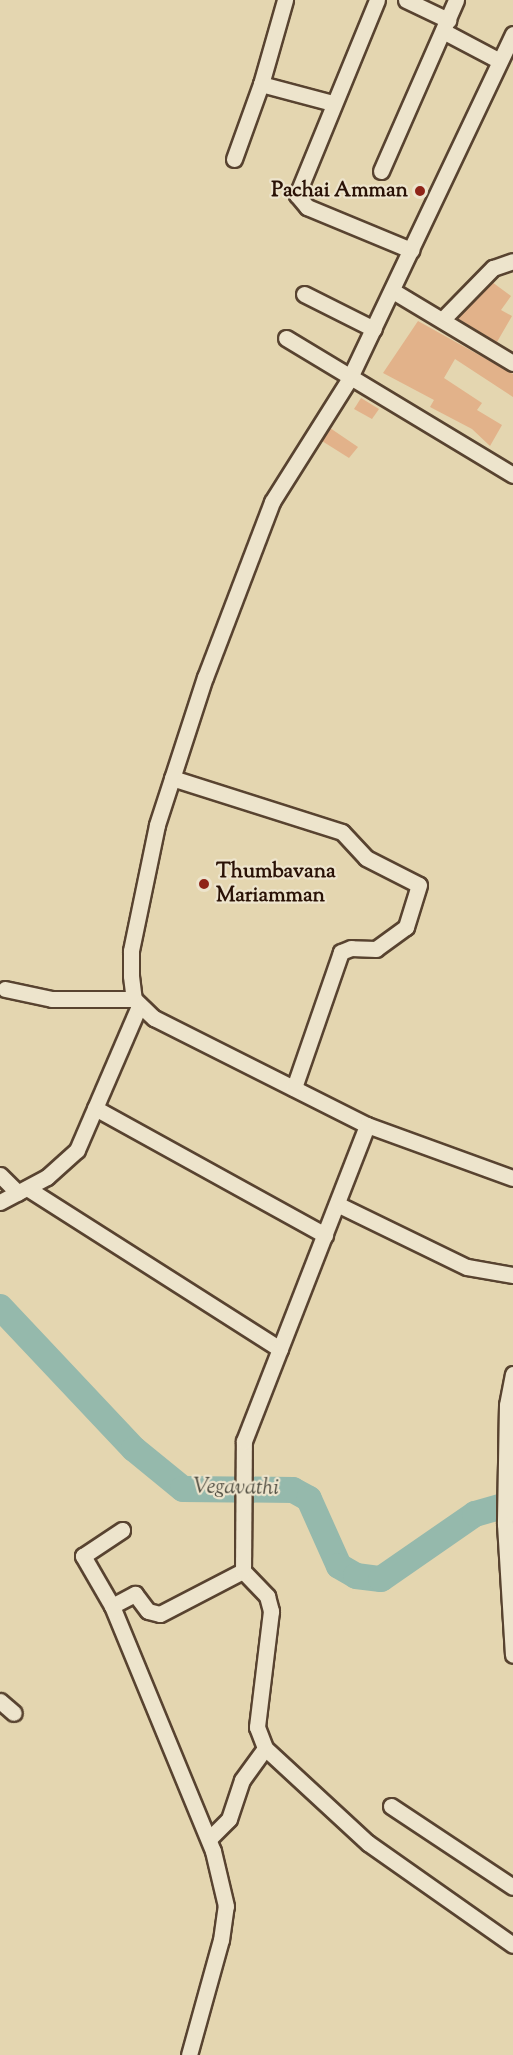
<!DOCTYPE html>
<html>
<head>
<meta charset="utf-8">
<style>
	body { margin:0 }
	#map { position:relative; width:513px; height:2055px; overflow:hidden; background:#e4d6b0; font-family:"Sorts Mill Goudy",serif }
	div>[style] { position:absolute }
	.river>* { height:26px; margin:-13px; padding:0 13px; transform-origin:13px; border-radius:13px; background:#95b9ac }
	.building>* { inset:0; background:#e2b28a }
	.roads { filter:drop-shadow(2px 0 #584330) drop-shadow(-2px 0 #584330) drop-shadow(0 2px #584330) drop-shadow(0 -2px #584330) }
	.minor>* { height:15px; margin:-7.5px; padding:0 7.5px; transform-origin:7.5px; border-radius:7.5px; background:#ede4cc }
	.dots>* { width:16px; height:16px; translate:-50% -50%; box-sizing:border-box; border:3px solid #ede4cc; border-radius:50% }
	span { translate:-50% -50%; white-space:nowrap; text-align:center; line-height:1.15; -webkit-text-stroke:4.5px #ede4cc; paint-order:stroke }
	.poi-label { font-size:21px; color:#2a1206; font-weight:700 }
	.right { translate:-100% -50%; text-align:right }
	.left { translate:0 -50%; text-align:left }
	.water-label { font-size:22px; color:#4f4c40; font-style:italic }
</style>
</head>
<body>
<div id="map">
	<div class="river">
		<i style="left:0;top:1307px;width:195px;rotate:46.7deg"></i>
		<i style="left:134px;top:1449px;width:63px;rotate:39.2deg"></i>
		<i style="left:183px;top:1489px;width:110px;rotate:0.5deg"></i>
		<i style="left:293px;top:1490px;width:18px;rotate:29deg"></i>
		<i style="left:309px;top:1499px;width:73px;rotate:65.9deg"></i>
		<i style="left:339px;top:1566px;width:20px;rotate:30deg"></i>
		<i style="left:356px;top:1576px;width:25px;rotate:7deg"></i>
		<i style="left:381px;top:1579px;width:114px;rotate:-34.7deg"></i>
		<i style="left:475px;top:1514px;width:40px;rotate:-16deg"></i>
	</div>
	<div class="building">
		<i style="clip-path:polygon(492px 282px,511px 296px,501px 310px,512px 316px,497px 342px,457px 318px)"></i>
		<i style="clip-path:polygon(418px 321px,513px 374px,513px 397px,455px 359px,444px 378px,482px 403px,477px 410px,502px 425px,490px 446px,472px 429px,430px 407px,434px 400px,383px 373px)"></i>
		<i style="clip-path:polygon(361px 398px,379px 409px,372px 419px,354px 409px)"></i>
		<i style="clip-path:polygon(330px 428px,358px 447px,349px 458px,322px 441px)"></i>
	</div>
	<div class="roads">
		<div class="minor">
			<i style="left:285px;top:0;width:87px;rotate:105.9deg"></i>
			<i style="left:261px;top:84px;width:74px;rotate:14.8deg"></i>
			<i style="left:377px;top:0;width:211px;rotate:112.3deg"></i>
			<i style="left:297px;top:195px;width:16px;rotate:50deg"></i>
			<i style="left:307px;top:207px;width:113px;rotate:22.5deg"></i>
			<i style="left:406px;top:0;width:47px;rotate:25.5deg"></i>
			<i style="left:443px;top:31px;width:64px;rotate:27.8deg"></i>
			<i style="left:513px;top:34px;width:381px;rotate:115.4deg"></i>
			<i style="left:350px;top:378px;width:146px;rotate:122.2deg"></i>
			<i style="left:272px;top:502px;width:187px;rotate:110.9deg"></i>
			<i style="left:205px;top:677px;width:156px;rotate:108deg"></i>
			<i style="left:157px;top:825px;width:129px;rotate:101.7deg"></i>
			<i style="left:131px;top:951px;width:25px;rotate:90deg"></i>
			<i style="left:131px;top:976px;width:23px;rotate:83deg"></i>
			<i style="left:134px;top:999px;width:28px;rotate:44deg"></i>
			<i style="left:154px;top:1018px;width:238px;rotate:26.7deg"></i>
			<i style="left:367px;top:1125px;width:155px;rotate:20deg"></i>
			<i style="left:234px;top:159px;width:80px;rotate:-70.2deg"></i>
			<i style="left:381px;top:171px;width:187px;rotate:-66.3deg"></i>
			<i style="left:393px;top:291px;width:140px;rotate:31deg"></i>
			<i style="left:304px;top:294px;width:78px;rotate:26.6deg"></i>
			<i style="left:442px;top:320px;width:73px;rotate:-45.6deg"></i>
			<i style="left:493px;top:268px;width:21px;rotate:-19deg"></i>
			<i style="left:286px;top:338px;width:265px;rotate:31.1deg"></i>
			<i style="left:172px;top:778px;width:178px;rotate:17.6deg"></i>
			<i style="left:342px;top:832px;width:35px;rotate:47deg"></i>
			<i style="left:366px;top:858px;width:59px;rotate:27deg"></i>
			<i style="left:419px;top:885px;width:44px;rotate:107.2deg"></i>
			<i style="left:406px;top:927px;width:37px;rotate:144deg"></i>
			<i style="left:376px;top:949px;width:25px;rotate:-178deg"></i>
			<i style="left:351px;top:948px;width:11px;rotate:158deg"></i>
			<i style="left:341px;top:952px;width:144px;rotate:109.1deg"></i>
			<i style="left:5px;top:989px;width:48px;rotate:12deg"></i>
			<i style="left:52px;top:999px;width:82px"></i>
			<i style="left:95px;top:1108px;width:263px;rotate:28.9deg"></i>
			<i style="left:0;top:1175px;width:25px;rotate:45deg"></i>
			<i style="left:27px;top:1188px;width:300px;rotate:32.5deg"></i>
			<i style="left:0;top:1202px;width:53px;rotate:-28deg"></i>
			<i style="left:47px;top:1177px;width:40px;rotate:-42deg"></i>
			<i style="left:77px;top:1150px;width:157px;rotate:-66.7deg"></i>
			<i style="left:337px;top:1204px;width:144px;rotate:25.9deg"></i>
			<i style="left:467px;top:1267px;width:47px;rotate:9.9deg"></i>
			<i style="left:513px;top:1374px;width:32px;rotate:101deg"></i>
			<i style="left:507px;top:1405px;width:119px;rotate:91deg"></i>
			<i style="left:505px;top:1524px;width:131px;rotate:86.5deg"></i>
			<i style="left:243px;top:1571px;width:35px;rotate:46deg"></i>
			<i style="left:267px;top:1596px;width:16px;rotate:75deg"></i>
			<i style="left:271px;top:1611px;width:117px;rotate:96.9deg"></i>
			<i style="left:257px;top:1727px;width:22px;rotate:69deg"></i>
			<i style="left:265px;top:1748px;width:140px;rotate:42.7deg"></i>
			<i style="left:368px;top:1843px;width:177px;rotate:35.1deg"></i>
			<i style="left:112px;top:1606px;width:58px;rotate:-120.1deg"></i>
			<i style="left:83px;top:1556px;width:47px;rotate:-33.7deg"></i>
			<i style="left:0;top:1701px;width:18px;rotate:41deg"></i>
			<i style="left:391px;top:1806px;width:146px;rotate:33.6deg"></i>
			<i style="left:209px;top:1839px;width:28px;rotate:-45deg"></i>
			<i style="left:229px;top:1819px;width:41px;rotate:-71.6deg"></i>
			<i style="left:242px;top:1780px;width:39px;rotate:-54deg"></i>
			<i style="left:189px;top:2055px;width:119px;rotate:-74.5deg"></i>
			<i style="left:221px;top:1940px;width:34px;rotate:-82deg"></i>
			<i style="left:226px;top:1906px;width:57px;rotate:-103.3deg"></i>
			<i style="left:213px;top:1851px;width:265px;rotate:-112.4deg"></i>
			<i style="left:112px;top:1606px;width:26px;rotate:-28deg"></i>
			<i style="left:135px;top:1594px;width:21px;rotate:53deg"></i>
			<i style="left:148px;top:1611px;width:12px;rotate:14deg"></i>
			<i style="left:160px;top:1614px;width:93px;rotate:-27.4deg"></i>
			<i style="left:243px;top:1571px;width:130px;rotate:-89.6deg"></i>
			<i style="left:244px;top:1441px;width:339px;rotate:-68.7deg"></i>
		</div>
	</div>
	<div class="dots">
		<i style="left:420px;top:191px;background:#8f2418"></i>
		<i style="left:204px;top:884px;background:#8f2418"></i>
	</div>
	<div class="poi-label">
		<span class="right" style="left:408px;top:191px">Pachai Amman</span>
		<span class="left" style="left:216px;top:884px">Thumbavana<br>Mariamman</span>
	</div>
	<div class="water-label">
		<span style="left:236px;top:1489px;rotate:1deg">Vegavathi</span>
	</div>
</div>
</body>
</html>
